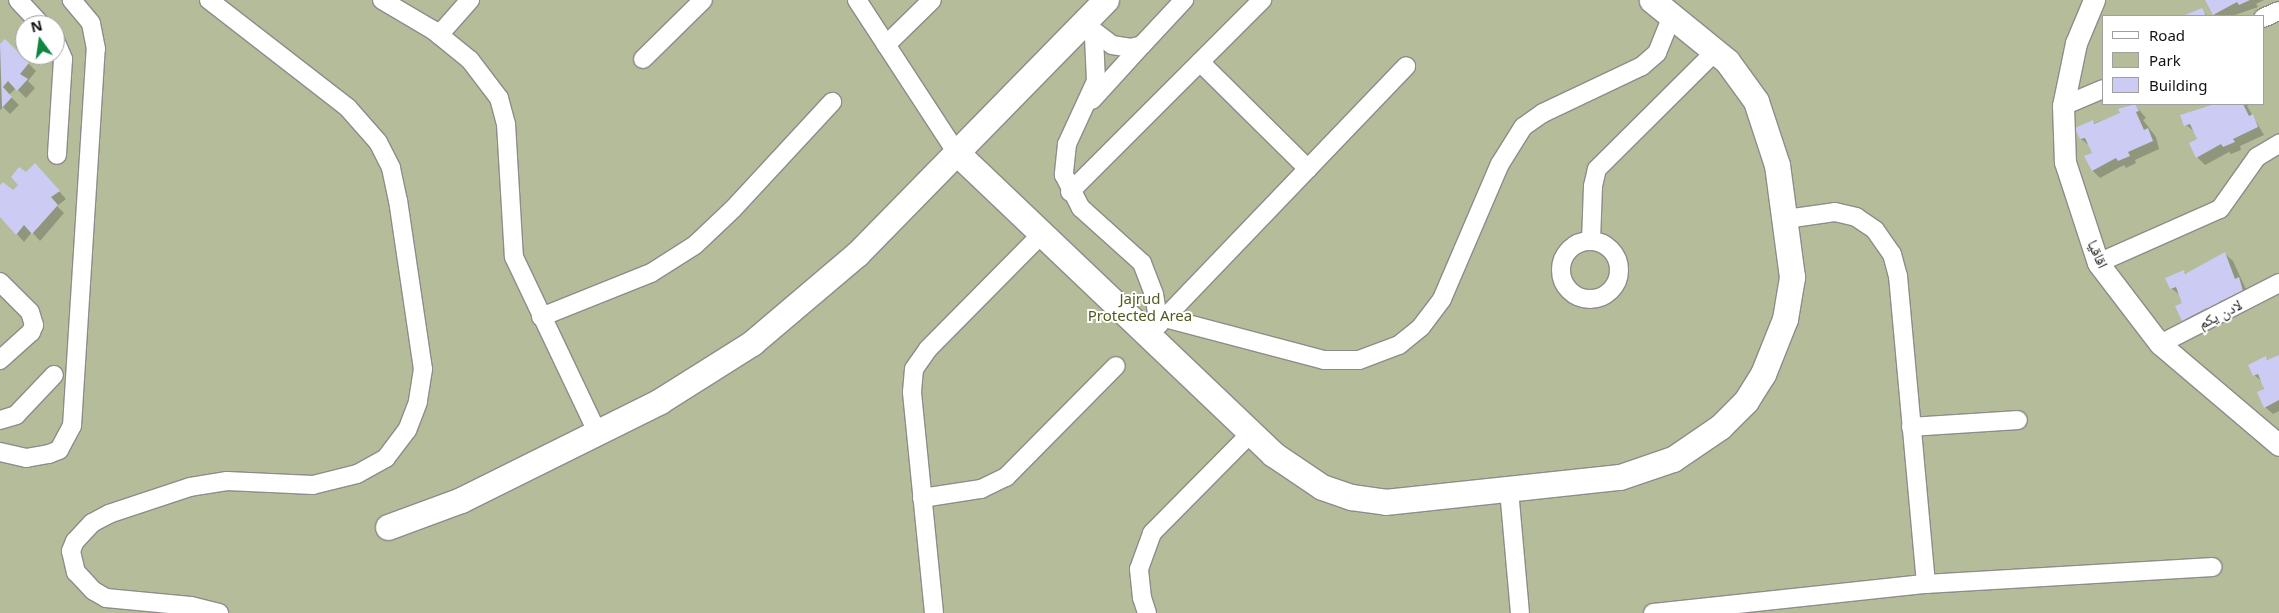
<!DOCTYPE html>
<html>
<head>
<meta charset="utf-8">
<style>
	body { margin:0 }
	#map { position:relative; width:2279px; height:613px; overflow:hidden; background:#eae6e3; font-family:"Noto Sans","Noto Naskh Arabic",sans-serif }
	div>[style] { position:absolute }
	.green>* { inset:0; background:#b5bc9a }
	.shadow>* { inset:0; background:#0003 }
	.building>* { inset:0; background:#cbcbf4 }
	.roads { filter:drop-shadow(1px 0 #8f8b89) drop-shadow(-1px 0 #8f8b89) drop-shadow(0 1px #8f8b89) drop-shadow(0 -1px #8f8b89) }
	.minor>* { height:18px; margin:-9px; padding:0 9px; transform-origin:9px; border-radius:9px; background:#fff }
	.minor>.ring { margin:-9px; padding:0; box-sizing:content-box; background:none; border:18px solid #fff; border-radius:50% }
	.tertiary>* { height:21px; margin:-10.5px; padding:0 10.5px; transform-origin:10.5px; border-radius:10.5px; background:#fff }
	.secondary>* { height:25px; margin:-12.5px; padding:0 12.5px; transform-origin:12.5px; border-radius:12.5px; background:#fff }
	span { translate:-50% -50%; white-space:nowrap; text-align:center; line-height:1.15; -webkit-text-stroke:4px #fff; paint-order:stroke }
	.street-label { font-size:15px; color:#131211 }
	.park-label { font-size:15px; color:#525b1c }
	.legend { position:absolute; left:2102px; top:15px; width:162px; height:90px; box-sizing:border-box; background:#fff; border:1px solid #a1a0a0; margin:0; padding:6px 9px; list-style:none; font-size:15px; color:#131211 }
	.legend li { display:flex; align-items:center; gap:10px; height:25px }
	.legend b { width:25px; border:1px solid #a1a0a0 }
	.north { position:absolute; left:15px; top:15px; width:50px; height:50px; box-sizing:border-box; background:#fff; border:1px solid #a1a0a0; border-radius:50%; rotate:346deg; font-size:14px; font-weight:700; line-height:20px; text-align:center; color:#131211 }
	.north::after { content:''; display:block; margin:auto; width:18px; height:22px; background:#0d8740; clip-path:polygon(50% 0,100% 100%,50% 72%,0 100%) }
</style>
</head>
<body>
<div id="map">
	<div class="green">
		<i style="clip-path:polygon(evenodd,0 0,2279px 0,2279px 613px,0 613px,0 0,2103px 16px,2263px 16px,2263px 104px,2103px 104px,2103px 16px,0 0,25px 25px,55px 25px,55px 55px,25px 55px,25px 25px)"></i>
	</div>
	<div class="shadow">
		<i style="clip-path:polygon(2209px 0,2264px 0,2256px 4px,2258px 7px,2232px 16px,2215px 16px)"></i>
		<i style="clip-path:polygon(2201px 10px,2208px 16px,2189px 16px)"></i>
		<i style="clip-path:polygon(5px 40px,36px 71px,28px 81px,35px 88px,26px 98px,16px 88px,9px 95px,19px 105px,10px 114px,3px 107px,0 110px,0 45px)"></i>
		<i style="clip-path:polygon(2134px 104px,2146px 118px,2143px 120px,2156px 137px,2159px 149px,2135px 160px,2136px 163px,2126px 168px,2124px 165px,2100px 178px,2093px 171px,2093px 154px,2090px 146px,2081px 139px,2077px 129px,2121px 114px,2120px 110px)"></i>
		<i style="clip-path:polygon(2214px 104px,2250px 104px,2247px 106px,2264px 135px,2240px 146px,2241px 150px,2231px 154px,2229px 152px,2205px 165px,2197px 157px,2198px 140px,2195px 132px,2186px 125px,2181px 115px)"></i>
		<i style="clip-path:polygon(42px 172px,66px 199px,57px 206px,64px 213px,40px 241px,32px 232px,24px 242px,0 215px,0 187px,13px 192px,26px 174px)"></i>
		<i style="clip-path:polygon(2225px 254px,2233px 261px,2250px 298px,2191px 328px,2177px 306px,2184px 303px,2180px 295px,2171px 288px,2183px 271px,2187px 274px)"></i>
		<i style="clip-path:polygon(2279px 355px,2279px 411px,2273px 414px,2265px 407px,2263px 382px,2254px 375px,2266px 358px,2269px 361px)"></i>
	</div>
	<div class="building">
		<i style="clip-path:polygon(2205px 0,2250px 0,2239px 5px,2237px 2px,2213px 15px)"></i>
		<i style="clip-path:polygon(2202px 8px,2206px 16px,2185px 15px)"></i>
		<i style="clip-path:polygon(5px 39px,29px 63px,20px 74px,28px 79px,17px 91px,8px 81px,3px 87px,12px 97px,2px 108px,0 44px)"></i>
		<i style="clip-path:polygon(2135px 104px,2139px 111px,2136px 112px,2144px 130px,2148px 128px,2153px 141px,2128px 152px,2130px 156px,2118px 161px,2116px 158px,2092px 171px,2084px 156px,2092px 153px,2085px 138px,2080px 139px,2075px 128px,2093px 120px,2094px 124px,2120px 113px,2118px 109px)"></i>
		<i style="clip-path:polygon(2214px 104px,2243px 104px,2249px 116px,2253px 114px,2258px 127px,2233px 139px,2235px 142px,2223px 147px,2221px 144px,2196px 158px,2189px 143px,2197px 139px,2190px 124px,2184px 126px,2180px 115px)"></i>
		<i style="clip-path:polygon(35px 163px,60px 191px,51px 197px,58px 205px,32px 234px,24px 225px,16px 235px,0 217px,0 185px,3px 182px,13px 190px,18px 185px,11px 177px,19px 167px,26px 172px)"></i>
		<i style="clip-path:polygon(2225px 252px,2235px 279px,2239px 277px,2243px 291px,2219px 302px,2220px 305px,2208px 311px,2207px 308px,2182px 321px,2175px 306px,2182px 303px,2176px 287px,2170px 289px,2165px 278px,2184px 270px,2185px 274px)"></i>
		<i style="clip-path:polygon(2279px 355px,2279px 400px,2264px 408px,2257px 392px,2264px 389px,2258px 374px,2253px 376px,2248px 365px,2266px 356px,2267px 360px)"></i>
	</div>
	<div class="roads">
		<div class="minor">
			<i style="left:18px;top:0;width:34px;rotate:47deg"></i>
			<i style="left:209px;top:0;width:176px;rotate:37.8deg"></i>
			<i style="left:348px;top:108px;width:45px;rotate:48.6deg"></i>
			<i style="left:378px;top:142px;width:29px;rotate:63deg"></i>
			<i style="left:391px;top:168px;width:33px;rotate:78deg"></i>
			<i style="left:398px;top:200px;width:171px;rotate:81.6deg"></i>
			<i style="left:423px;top:369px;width:33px;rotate:99deg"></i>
			<i style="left:418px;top:402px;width:30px;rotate:111deg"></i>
			<i style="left:407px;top:430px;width:35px;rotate:127deg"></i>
			<i style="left:386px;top:458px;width:33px;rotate:151deg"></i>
			<i style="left:357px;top:474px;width:45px;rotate:166deg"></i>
			<i style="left:313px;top:485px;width:86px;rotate:-177.3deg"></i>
			<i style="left:227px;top:481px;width:37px;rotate:171deg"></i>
			<i style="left:190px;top:487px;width:85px;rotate:161.6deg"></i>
			<i style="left:109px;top:514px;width:19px;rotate:152deg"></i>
			<i style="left:92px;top:523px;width:25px;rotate:133deg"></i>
			<i style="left:75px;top:541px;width:11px;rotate:112deg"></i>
			<i style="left:71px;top:551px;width:22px;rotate:77deg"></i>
			<i style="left:76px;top:572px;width:26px;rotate:47deg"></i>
			<i style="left:94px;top:591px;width:14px;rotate:30deg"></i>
			<i style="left:106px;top:598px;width:85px;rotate:5.4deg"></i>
			<i style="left:191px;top:606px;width:29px;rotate:14deg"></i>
			<i style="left:382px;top:0;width:59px;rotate:30.5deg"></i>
			<i style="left:433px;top:30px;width:48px;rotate:39deg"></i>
			<i style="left:470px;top:60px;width:48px;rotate:52.7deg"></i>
			<i style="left:499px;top:98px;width:27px;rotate:75deg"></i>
			<i style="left:506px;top:124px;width:133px;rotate:86.6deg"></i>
			<i style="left:514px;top:257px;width:194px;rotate:64.6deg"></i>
			<i style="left:857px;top:0;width:181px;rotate:56.9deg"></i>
			<i style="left:2263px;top:18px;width:17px;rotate:-24deg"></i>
			<i style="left:1086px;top:20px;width:19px;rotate:65deg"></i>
			<i style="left:1094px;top:37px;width:44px;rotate:87.4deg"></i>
			<i style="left:1096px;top:81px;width:69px;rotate:114.7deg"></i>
			<i style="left:1067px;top:144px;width:31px;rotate:96deg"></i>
			<i style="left:1064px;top:175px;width:37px;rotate:63deg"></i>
			<i style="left:1081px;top:208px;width:82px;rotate:42deg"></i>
			<i style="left:1142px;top:263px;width:33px;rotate:69deg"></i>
			<i style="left:1154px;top:294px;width:31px;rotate:81deg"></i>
			<i style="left:1091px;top:29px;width:26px;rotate:37deg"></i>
			<i style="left:1112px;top:45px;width:19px;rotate:9deg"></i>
			<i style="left:1131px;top:48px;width:11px;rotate:-15deg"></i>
			<i style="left:1142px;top:45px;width:74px;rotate:132.3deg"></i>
			<i style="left:439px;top:35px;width:47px;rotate:-48.5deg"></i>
			<i style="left:55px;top:40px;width:21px;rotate:67deg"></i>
			<i style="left:63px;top:59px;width:96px;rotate:93.6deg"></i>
			<i style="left:886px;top:45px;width:64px;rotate:-44.4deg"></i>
			<i style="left:1142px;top:45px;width:62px;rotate:-47deg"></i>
			<i style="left:643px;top:59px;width:84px;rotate:-44.5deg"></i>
			<i style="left:1200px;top:62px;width:152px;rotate:44.7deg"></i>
			<i style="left:2063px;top:106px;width:43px;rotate:-23deg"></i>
			<i style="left:1070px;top:192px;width:272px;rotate:-45deg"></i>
			<i style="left:1786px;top:219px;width:49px;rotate:-8.1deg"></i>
			<i style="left:1835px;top:212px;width:22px;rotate:13deg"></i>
			<i style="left:1856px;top:217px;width:23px;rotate:34deg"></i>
			<i style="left:1875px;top:230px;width:29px;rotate:55deg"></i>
			<i style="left:1892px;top:254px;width:23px;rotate:75deg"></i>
			<i style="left:1898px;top:276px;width:309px;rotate:84.8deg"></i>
			<i class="ring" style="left:1561px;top:241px;width:40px;height:40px"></i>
			<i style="left:1591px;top:241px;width:55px;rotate:-87.9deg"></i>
			<i style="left:1593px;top:186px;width:17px;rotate:-77deg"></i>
			<i style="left:1597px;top:169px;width:166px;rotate:-44.8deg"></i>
			<i style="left:2098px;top:263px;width:133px;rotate:-23.9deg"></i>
			<i style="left:2220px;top:209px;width:64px;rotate:-54.6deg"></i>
			<i style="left:2257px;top:157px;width:26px;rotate:-31deg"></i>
			<i style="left:0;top:282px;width:42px;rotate:45deg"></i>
			<i style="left:30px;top:312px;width:14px;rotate:73deg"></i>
			<i style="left:34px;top:325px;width:8px;rotate:113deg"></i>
			<i style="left:31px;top:332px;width:42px;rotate:137.9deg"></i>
			<i style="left:541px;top:317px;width:118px;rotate:-21.8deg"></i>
			<i style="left:651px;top:273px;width:52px;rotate:-32.5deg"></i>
			<i style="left:695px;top:245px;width:52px;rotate:-43.5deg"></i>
			<i style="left:733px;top:209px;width:146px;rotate:-47.2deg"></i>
			<i style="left:1165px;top:318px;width:164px;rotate:14.8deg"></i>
			<i style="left:1324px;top:360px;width:35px"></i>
			<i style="left:1359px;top:360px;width:43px;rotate:-20.6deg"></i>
			<i style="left:1399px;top:345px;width:28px;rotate:-39deg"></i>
			<i style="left:1421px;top:327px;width:35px;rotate:-53deg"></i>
			<i style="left:1442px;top:299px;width:147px;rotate:-66.8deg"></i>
			<i style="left:1500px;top:164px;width:44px;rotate:-58.1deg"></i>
			<i style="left:1523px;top:127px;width:24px;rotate:-35deg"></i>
			<i style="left:1543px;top:113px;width:110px;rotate:-25.4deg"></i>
			<i style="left:1642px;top:66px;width:20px;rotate:-41deg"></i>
			<i style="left:1657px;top:53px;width:40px;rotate:-68deg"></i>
			<i style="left:1159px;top:324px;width:357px;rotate:-46.2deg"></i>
			<i style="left:2160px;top:344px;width:134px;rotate:-27.1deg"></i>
			<i style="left:0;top:420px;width:17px;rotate:-17deg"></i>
			<i style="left:16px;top:415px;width:55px;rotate:-46.5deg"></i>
			<i style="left:1911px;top:427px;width:107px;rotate:-3.7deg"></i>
			<i style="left:0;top:452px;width:27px;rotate:13deg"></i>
			<i style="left:26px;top:458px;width:23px;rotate:-10deg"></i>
			<i style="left:49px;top:454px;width:11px;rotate:-22deg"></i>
			<i style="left:59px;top:450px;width:27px;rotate:-62deg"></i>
			<i style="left:72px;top:426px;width:378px;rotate:-86.4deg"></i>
			<i style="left:96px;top:49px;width:26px;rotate:-101deg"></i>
			<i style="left:91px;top:23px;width:30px;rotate:-130deg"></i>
			<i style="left:1509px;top:490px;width:123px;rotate:84.9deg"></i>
			<i style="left:922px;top:498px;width:60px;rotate:-8.7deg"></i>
			<i style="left:981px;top:489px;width:28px;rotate:-26deg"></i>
			<i style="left:1006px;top:477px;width:156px;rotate:-45.3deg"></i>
			<i style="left:934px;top:613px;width:222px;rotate:-95.7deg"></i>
			<i style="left:912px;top:392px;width:23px;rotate:-85deg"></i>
			<i style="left:914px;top:369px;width:24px;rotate:-55deg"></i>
			<i style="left:928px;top:349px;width:162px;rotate:-45.3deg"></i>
			<i style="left:1147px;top:613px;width:16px;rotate:-108deg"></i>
			<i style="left:1142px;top:598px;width:29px;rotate:-96deg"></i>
			<i style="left:1139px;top:569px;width:38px;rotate:-70deg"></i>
			<i style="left:1152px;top:533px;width:141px;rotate:-45.3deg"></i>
			<i style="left:1653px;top:613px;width:275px;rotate:-6.1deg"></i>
			<i style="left:1926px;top:584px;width:287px;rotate:-3.4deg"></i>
		</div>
		<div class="tertiary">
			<i style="left:2094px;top:0;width:47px;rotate:112.7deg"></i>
			<i style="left:2076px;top:43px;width:64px;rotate:101.7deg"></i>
			<i style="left:2063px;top:106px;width:56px;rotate:88deg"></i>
			<i style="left:2065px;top:162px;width:106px;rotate:71.9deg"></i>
			<i style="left:2098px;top:263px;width:102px;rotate:52.6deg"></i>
			<i style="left:2160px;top:344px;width:156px;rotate:40.3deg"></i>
		</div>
		<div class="secondary">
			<i style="left:956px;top:152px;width:438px;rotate:43.6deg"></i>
			<i style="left:1273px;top:454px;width:59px;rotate:34deg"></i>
			<i style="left:1322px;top:487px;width:31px;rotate:19deg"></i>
			<i style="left:1351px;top:497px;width:34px;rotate:8deg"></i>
			<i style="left:1385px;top:502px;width:236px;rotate:-6.1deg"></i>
			<i style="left:1620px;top:477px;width:56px;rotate:-18.8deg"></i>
			<i style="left:1673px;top:459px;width:57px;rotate:-34.2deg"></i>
			<i style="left:1720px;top:427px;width:37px;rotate:-45deg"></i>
			<i style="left:1746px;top:401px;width:32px;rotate:-58deg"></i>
			<i style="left:1763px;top:374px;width:59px;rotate:-68.2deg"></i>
			<i style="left:1785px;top:319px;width:43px;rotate:-80.5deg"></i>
			<i style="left:1792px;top:277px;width:113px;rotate:-97.6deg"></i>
			<i style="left:1777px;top:165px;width:67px;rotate:-108.2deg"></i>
			<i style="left:1756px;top:101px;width:49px;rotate:-125.9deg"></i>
			<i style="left:1727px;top:61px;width:97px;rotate:-140.9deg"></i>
			<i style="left:388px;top:527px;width:78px;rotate:-20.3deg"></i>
			<i style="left:461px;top:500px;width:222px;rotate:-26.4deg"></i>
			<i style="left:660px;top:401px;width:109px;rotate:-32.2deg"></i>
			<i style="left:752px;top:343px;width:138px;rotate:-40.3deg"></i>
			<i style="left:857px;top:254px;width:356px;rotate:-45.6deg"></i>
		</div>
	</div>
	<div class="street-label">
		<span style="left:2098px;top:254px;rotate:66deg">اقاقیا</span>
		<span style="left:2220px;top:314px;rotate:-27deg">لادن یکم</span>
	</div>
	<div class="park-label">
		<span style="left:1140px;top:307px">Jajrud<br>Protected Area</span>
	</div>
	<ul class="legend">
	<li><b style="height:6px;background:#fff"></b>Road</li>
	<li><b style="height:14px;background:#b5bc9a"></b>Park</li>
	<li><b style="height:14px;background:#cbcbf4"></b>Building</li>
	</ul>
	<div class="north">N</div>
</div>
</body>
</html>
